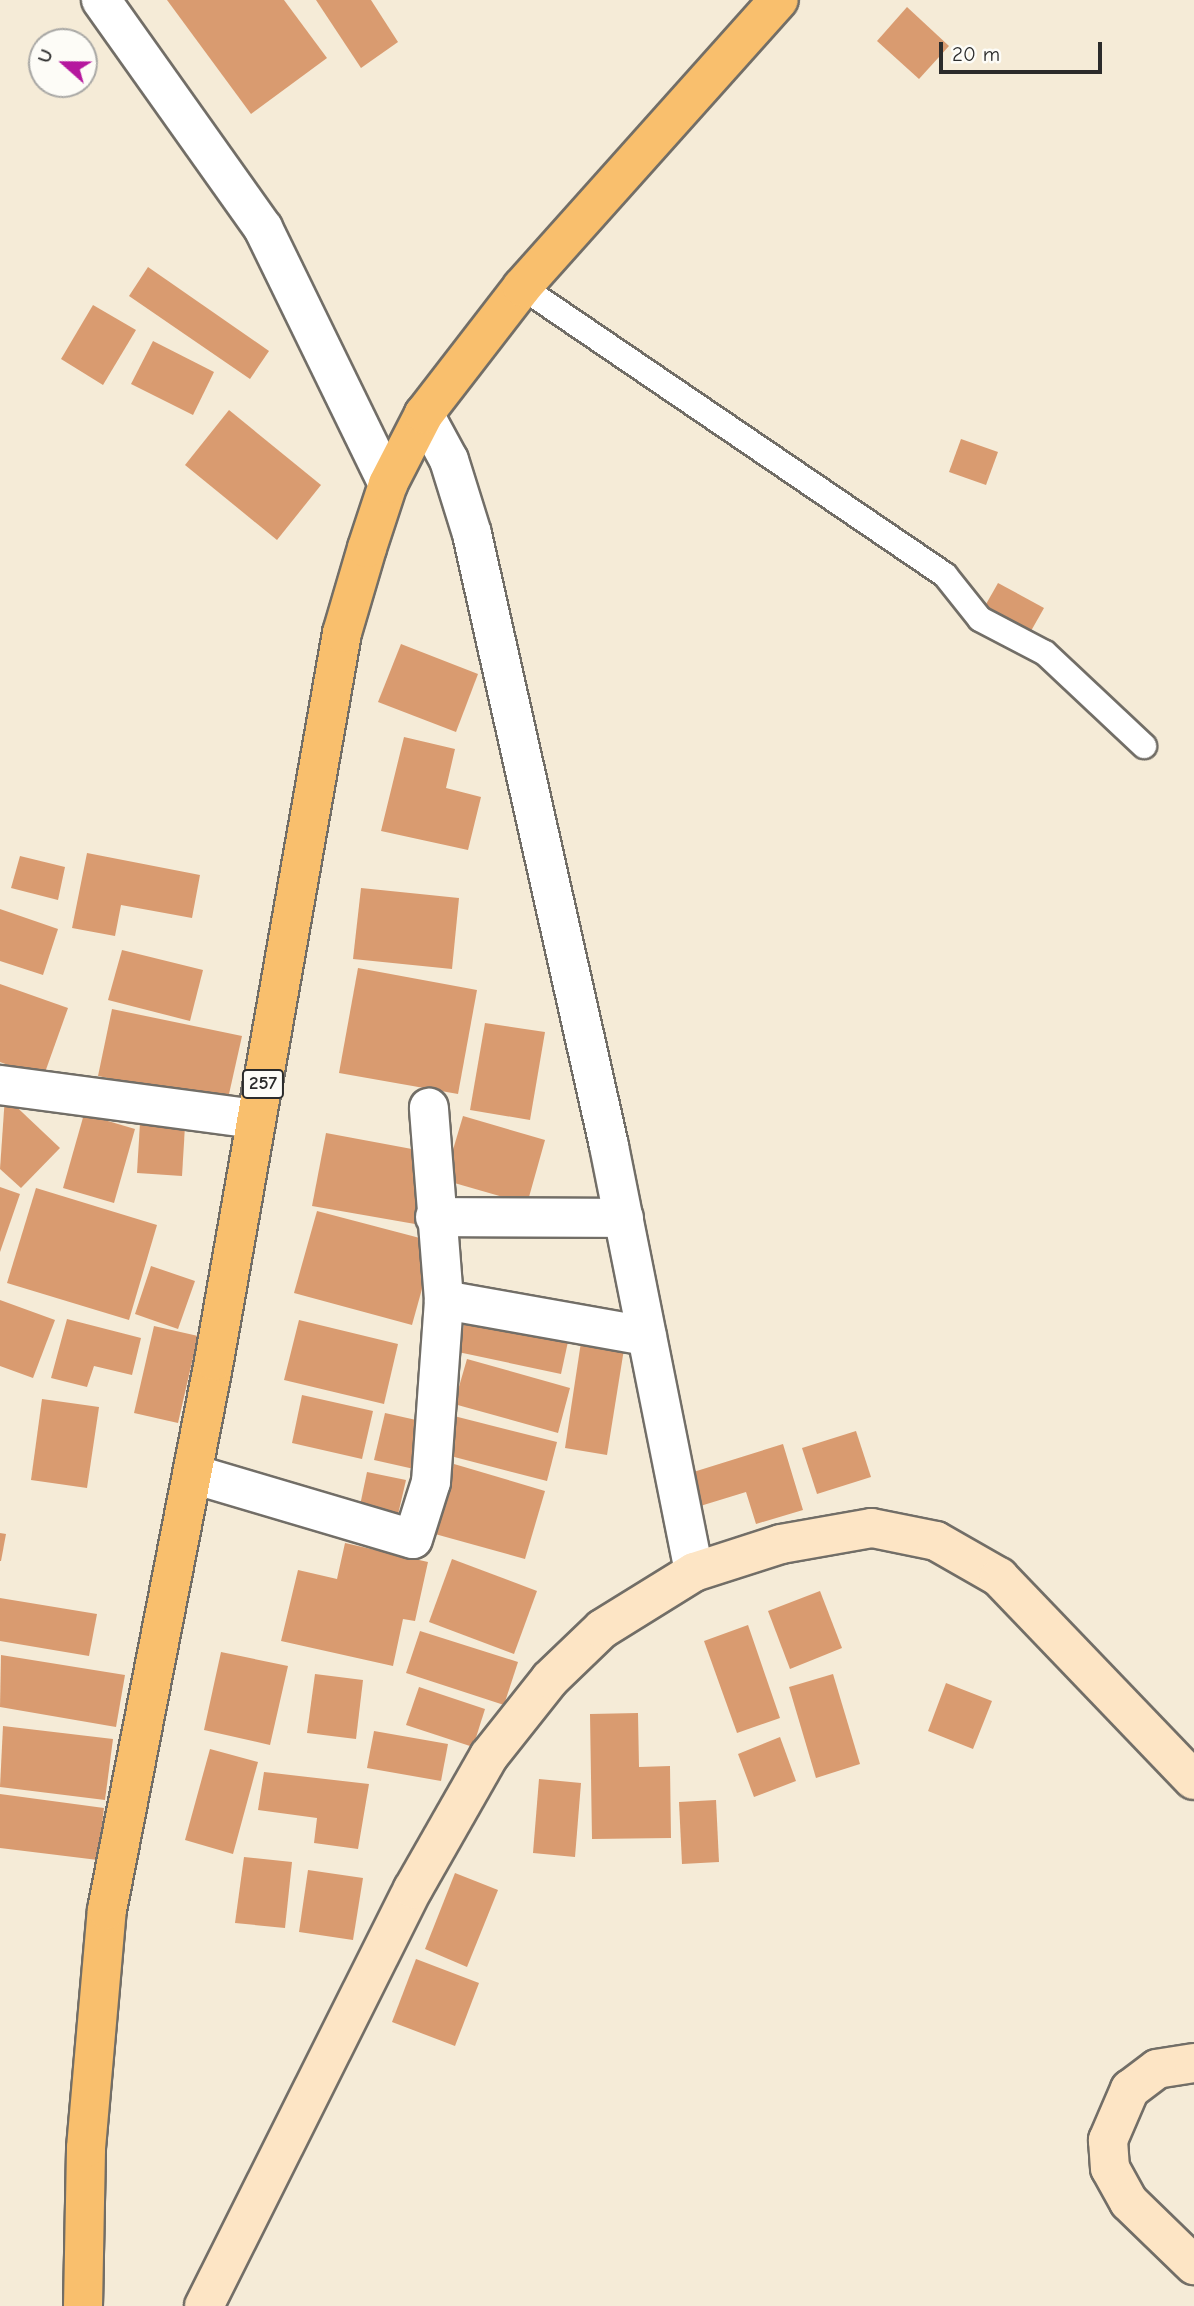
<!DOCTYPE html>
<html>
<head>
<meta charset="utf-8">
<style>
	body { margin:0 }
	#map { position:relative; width:1194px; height:2306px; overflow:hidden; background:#f5ebd7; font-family:"Comic Neue",sans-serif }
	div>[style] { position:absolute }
	.building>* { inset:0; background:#d99b70 }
	.roads { filter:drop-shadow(2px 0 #726e67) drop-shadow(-2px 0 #726e67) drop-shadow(0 2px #726e67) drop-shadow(0 -2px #726e67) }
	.lane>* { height:24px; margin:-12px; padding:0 12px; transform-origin:12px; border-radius:12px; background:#fff }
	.street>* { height:38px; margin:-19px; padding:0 19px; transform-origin:19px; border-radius:19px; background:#fff }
	.secondary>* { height:38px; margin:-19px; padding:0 19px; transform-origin:19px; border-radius:19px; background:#fde5c5 }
	.primary>* { height:38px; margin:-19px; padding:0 19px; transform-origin:19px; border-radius:19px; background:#f9bf6d }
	span { translate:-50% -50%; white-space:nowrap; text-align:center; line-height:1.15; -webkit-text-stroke:7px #fdfcf7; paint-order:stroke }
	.shield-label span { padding:2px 5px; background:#fdfcf7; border:2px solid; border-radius:5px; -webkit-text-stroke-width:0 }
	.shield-label { font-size:19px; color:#2b2b2b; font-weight:700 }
	.north { position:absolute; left:28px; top:28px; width:70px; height:70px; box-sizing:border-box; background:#fdfcf7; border:2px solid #a9a8a5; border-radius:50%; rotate:291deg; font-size:19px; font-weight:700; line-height:28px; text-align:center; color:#2b2b2b }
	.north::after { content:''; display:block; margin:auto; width:24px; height:32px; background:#b5179e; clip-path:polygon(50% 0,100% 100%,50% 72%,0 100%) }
	.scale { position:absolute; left:939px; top:42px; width:163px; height:32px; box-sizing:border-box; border:4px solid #2b2b2b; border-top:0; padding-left:9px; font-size:21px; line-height:24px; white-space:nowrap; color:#2b2b2b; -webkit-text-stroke:5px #fdfcf7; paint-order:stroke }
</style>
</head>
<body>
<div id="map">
	<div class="building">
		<i style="clip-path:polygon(167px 0,284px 0,327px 58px,251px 114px)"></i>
		<i style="clip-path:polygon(316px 0,371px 0,398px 42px,361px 68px)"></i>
		<i style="clip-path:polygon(907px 7px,949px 46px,919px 79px,877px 41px)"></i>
		<i style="clip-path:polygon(148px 267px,269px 351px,250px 379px,129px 296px)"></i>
		<i style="clip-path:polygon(93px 305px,136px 330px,103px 385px,61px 359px)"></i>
		<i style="clip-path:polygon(153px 341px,214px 372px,193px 415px,131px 384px)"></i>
		<i style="clip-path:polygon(229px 410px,321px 485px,277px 540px,185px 465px)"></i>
		<i style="clip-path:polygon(961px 439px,998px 452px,986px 485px,949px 472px)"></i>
		<i style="clip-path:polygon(998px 583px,1044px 608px,1031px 631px,985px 606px)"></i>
		<i style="clip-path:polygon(401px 644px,478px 674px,456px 732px,378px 702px)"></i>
		<i style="clip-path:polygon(404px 737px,455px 749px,446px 788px,481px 797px,468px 850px,381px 831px)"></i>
		<i style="clip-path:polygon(87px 853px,200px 875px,192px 918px,121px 905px,115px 936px,72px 928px)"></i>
		<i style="clip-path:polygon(20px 856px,65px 867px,58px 900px,11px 888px)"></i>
		<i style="clip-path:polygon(361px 888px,459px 898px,452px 969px,353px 959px)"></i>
		<i style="clip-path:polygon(0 909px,58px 929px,43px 975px,0 961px)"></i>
		<i style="clip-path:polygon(122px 950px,203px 970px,190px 1021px,108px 1000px)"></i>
		<i style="clip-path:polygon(358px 968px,477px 990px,458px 1094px,339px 1073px)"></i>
		<i style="clip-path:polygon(0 984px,68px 1008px,43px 1078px,0 1062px)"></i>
		<i style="clip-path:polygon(112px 1009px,242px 1036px,227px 1103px,98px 1076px)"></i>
		<i style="clip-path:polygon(485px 1023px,545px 1032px,530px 1120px,470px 1110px)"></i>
		<i style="clip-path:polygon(5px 1096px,60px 1148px,21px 1188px,0 1169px)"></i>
		<i style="clip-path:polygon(84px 1114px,135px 1129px,114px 1203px,63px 1188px)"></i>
		<i style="clip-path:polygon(463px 1116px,545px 1140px,527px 1204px,444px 1180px)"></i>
		<i style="clip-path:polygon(140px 1123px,185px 1126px,182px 1176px,137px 1173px)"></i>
		<i style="clip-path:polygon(326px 1133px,428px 1152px,415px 1224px,312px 1206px)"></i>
		<i style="clip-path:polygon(0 1187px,20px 1194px,0 1252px)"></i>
		<i style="clip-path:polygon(36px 1188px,157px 1225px,129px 1320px,7px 1283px)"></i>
		<i style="clip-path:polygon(317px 1211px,435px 1242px,412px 1325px,294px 1293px)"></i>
		<i style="clip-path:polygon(151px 1266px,195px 1281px,178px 1329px,135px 1314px)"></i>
		<i style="clip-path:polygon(0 1300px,55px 1320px,33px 1378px,0 1366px)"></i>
		<i style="clip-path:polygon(466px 1316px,569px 1337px,561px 1374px,458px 1352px)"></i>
		<i style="clip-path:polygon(67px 1319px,141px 1338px,132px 1375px,94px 1366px,87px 1387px,51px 1378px)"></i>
		<i style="clip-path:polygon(299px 1320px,398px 1344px,384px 1404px,284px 1380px)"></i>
		<i style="clip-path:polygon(154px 1326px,198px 1336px,178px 1423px,134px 1413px)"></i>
		<i style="clip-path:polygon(581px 1342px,624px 1349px,607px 1455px,565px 1448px)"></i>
		<i style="clip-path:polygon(467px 1359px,570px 1388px,558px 1433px,454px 1404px)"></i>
		<i style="clip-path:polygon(302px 1395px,373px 1411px,362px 1459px,292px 1443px)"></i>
		<i style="clip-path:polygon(42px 1399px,99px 1407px,87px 1488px,31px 1480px)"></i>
		<i style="clip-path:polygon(385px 1413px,425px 1422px,414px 1469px,374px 1460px)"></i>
		<i style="clip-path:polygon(450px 1415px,557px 1442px,547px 1481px,439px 1453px)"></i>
		<i style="clip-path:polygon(856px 1431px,871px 1477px,817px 1494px,802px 1448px)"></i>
		<i style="clip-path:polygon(783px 1444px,803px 1510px,756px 1524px,746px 1492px,697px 1507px,687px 1474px)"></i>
		<i style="clip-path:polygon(454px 1464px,545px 1491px,525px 1559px,435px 1534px)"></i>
		<i style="clip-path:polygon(367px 1472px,406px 1480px,396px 1523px,358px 1515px)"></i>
		<i style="clip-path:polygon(0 1533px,6px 1534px,1px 1561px,0 1561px)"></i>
		<i style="clip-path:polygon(345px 1543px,428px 1562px,415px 1621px,403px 1619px,393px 1666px,281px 1641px,298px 1570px,337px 1579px)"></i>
		<i style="clip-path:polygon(452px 1559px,537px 1591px,514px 1654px,429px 1622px)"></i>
		<i style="clip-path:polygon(820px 1591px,842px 1648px,790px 1669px,768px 1611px)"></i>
		<i style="clip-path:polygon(0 1598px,97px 1614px,89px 1656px,0 1641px)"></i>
		<i style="clip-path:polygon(748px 1625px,780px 1718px,737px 1733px,704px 1641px)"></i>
		<i style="clip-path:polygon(420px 1631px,518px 1662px,504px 1705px,406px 1673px)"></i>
		<i style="clip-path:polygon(221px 1652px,288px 1666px,270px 1745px,204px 1730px)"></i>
		<i style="clip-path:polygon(1px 1655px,125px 1675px,116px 1727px,0 1707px)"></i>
		<i style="clip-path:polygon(315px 1674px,363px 1680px,356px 1739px,307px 1733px)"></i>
		<i style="clip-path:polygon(833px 1674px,860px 1764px,816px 1778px,789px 1687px)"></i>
		<i style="clip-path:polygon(946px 1683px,992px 1701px,973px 1749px,928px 1731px)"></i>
		<i style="clip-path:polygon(419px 1687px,485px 1709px,473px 1747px,406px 1725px)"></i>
		<i style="clip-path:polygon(638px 1713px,639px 1767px,670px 1766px,671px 1838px,592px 1839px,590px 1714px)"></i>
		<i style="clip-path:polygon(3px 1726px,113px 1739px,105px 1800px,0 1787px)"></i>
		<i style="clip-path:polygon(374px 1731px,448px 1744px,441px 1781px,367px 1768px)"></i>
		<i style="clip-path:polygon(780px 1737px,796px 1781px,754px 1797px,738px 1754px)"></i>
		<i style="clip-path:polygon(210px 1749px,258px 1762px,233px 1854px,185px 1840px)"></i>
		<i style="clip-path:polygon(264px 1772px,369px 1784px,358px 1849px,314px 1843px,317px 1818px,258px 1810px)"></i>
		<i style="clip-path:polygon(539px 1779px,581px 1783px,575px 1857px,533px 1853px)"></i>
		<i style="clip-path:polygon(0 1794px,104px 1808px,98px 1860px,0 1848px)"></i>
		<i style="clip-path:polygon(716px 1800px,719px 1862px,682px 1864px,679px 1802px)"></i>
		<i style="clip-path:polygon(244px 1857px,292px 1862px,285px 1928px,235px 1923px)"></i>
		<i style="clip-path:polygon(308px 1870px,363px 1878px,353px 1940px,299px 1932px)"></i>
		<i style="clip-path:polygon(455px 1873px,498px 1890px,467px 1967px,425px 1949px)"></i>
		<i style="clip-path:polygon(416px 1959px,479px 1983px,455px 2046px,392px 2022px)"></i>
	</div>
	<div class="roads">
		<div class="lane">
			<i style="left:522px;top:287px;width:512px;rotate:34.25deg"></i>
			<i style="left:945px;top:575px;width:56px;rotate:51.5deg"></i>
			<i style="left:980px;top:619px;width:73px;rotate:27.6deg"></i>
			<i style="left:1045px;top:653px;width:136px;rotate:43.2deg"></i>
		</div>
		<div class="street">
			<i style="left:101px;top:0;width:280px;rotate:54.6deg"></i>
			<i style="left:263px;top:228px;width:285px;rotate:64deg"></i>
			<i style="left:424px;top:414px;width:52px;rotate:61.5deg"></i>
			<i style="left:449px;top:460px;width:77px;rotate:72.7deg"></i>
			<i style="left:472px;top:534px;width:627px;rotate:77.38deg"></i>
			<i style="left:609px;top:1146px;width:434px;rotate:78.7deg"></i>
			<i style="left:0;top:1085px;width:258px;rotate:7.6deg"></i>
			<i style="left:435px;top:1217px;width:189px;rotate:0.3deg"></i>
			<i style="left:444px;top:1300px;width:206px;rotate:10.1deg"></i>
			<i style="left:193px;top:1474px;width:229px;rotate:16.5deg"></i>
			<i style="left:413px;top:1539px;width:60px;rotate:-72.5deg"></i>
			<i style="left:431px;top:1482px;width:182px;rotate:-85.9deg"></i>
			<i style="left:444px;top:1300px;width:193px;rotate:-94.5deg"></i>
		</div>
		<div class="secondary">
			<i style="left:1194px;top:2063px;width:37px;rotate:171deg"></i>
			<i style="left:1157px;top:2069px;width:34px;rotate:143deg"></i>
			<i style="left:1130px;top:2089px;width:56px;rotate:113.3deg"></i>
			<i style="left:1108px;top:2140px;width:28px;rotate:86deg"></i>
			<i style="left:1110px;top:2168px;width:39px;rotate:61deg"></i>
			<i style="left:1129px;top:2202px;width:91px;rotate:44.1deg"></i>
			<i style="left:204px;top:2306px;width:466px;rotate:-63.4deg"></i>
			<i style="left:413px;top:1889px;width:153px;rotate:-60.3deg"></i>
			<i style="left:489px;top:1756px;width:98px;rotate:-51.6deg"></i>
			<i style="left:550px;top:1679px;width:72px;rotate:-43.9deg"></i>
			<i style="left:602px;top:1629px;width:108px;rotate:-31.8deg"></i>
			<i style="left:694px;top:1572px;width:91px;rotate:-17.8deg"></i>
			<i style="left:781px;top:1544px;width:92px;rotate:-10deg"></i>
			<i style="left:872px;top:1528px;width:65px;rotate:11.5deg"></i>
			<i style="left:936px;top:1541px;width:73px;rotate:29.7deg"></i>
			<i style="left:999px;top:1577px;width:281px;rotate:46.2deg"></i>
		</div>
		<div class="primary">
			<i style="left:83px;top:2306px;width:158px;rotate:-88.9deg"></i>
			<i style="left:86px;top:2148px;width:239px;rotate:-85deg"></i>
			<i style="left:107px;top:1910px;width:559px;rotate:-78.97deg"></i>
			<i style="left:214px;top:1361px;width:739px;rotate:-80.03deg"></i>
			<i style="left:342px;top:633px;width:89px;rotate:-73.6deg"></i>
			<i style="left:367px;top:548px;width:67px;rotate:-71.8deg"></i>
			<i style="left:388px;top:484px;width:79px;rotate:-62.8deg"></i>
			<i style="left:424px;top:414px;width:160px;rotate:-52.3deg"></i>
			<i style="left:522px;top:287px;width:385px;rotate:-48.2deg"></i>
		</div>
	</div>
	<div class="shield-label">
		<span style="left:263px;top:1084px">257</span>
	</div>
	<div class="north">U</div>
	<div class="scale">20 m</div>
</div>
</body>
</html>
